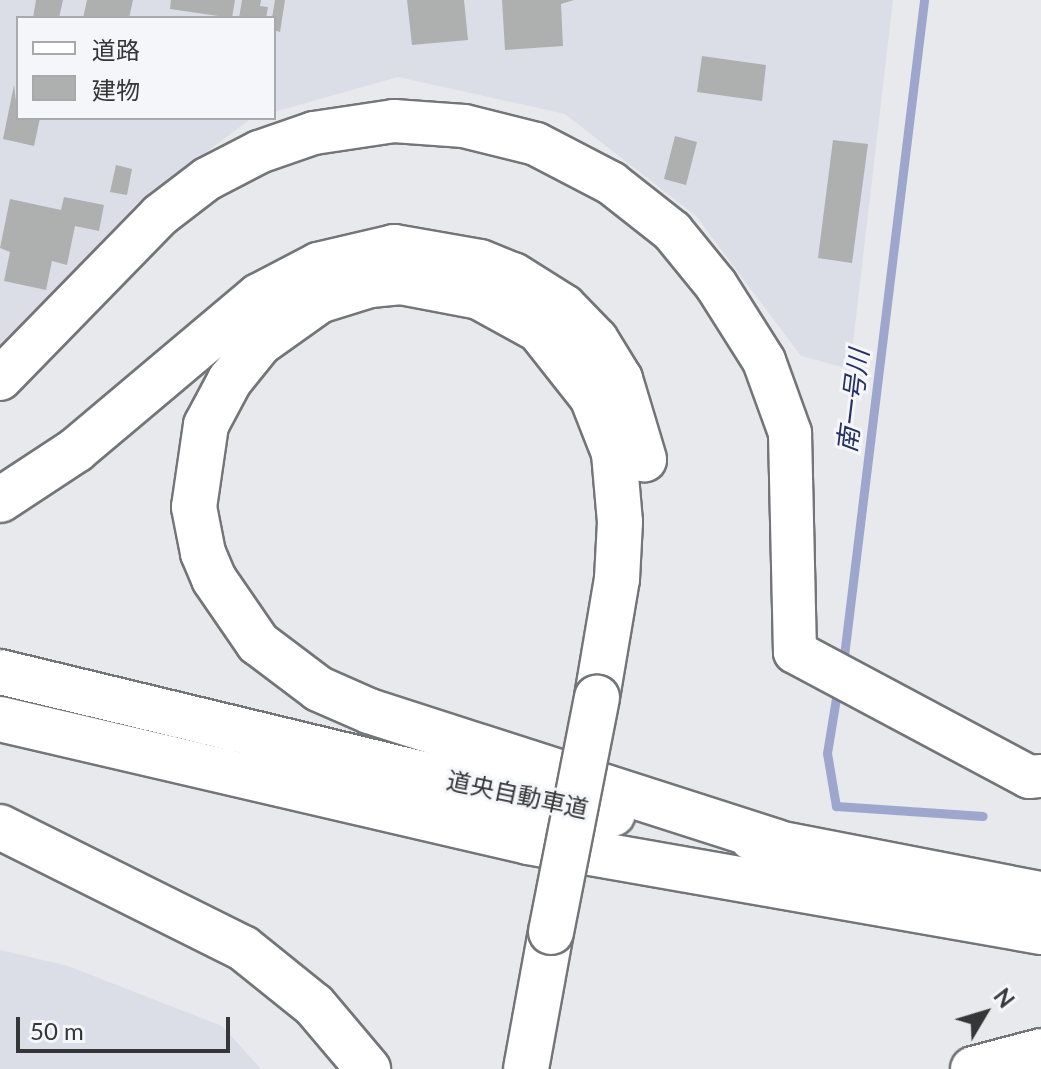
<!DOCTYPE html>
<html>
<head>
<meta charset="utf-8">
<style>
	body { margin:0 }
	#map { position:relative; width:1041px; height:1069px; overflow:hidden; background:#e8e9ec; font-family:Lato,"Noto Sans JP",sans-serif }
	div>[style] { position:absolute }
	.built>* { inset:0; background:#dbdee7 }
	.stream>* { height:9px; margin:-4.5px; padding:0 4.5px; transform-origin:4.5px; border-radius:4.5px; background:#9da7cd }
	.building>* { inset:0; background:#adb0ae }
	.roads { filter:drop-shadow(2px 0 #747578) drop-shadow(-2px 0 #747578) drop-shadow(0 2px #747578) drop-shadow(0 -2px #747578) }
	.minor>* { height:42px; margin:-21px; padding:0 21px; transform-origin:21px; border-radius:21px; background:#fff }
	.highway>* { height:44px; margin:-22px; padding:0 22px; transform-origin:22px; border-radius:22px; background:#fff }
	.bridges { filter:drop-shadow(2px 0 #747578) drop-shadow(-2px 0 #747578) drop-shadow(0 2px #747578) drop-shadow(0 -2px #747578) }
	.highway-bridge>* { height:44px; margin:-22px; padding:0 22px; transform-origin:22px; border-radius:22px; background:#fff }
	span { translate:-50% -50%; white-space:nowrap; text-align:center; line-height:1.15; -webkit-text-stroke:6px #f5f6fa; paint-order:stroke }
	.street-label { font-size:24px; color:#353637 }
	.water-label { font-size:26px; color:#263060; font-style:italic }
	.legend { position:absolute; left:16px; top:16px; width:260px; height:104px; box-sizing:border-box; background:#f5f6fa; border:2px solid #a8a9ac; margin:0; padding:10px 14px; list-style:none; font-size:24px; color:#353637 }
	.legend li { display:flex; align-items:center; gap:16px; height:40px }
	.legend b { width:40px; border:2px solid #a8a9ac }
	.north { position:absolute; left:945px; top:973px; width:80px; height:80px; -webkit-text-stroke:6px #f5f6fa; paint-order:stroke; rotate:52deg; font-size:22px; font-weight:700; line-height:32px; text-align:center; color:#353637 }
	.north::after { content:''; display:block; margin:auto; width:28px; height:36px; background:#353637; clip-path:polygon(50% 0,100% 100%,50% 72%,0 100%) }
	.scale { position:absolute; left:16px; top:1017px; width:214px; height:36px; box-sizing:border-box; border:4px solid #353637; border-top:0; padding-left:10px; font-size:24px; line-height:28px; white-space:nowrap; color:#353637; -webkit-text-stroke:6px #f5f6fa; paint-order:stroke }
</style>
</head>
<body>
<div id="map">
	<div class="built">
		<i style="clip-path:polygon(0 0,893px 0,850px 369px,801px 356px,696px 216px,565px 114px,398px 77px,274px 112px,274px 18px,18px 18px,18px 118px,252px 118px,136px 204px,0 350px)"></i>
		<i style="clip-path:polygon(0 950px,68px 966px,222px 1026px,261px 1069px,0 1069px)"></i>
	</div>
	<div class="stream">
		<i style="left:843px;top:664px;width:669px;rotate:-83.04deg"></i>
		<i style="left:838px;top:686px;width:68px;rotate:99.3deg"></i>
		<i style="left:827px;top:753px;width:54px;rotate:80.4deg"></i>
		<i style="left:836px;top:806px;width:147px;rotate:3.9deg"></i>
	</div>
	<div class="building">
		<i style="clip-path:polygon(36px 0,63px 0,59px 18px,33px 18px)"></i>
		<i style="clip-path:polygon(87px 0,133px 0,129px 18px,83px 18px)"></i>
		<i style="clip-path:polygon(171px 0,235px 0,232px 18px,170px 9px)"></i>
		<i style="clip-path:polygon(242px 0,261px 0,260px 6px,268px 7px,266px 18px,239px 18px)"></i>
		<i style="clip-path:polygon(275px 0,285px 0,280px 32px,274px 30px,272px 18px)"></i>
		<i style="clip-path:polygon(407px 0,464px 0,468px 40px,412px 45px)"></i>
		<i style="clip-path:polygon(502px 0,574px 0,561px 4px,563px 46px,505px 50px)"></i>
		<i style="clip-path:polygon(702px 56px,766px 65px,762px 101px,697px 92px)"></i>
		<i style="clip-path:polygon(14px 85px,18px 118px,40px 118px,34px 146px,3px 139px)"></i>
		<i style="clip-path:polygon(675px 136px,697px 142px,686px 185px,664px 179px)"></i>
		<i style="clip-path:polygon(833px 140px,868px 144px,852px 263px,818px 258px)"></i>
		<i style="clip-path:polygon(116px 165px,132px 169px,127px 195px,110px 192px)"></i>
		<i style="clip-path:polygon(64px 197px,104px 205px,99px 231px,75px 226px,67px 265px,52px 261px,46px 290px,4px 281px,10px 252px,0 248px,10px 199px,61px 210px)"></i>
	</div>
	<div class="roads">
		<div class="minor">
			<i style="left:0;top:379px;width:229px;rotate:-45.7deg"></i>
			<i style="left:160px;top:215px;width:59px;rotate:-37.5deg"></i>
			<i style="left:207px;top:179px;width:59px;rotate:-27.4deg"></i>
			<i style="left:259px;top:152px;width:58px;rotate:-19.1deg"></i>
			<i style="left:314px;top:133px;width:81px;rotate:-8.5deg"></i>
			<i style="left:394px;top:121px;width:70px;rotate:4.1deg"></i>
			<i style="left:464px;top:126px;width:74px;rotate:14deg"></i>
			<i style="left:536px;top:144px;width:85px;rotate:27.5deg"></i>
			<i style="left:611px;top:183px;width:78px;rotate:38.2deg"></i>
			<i style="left:672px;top:231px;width:70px;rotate:50.8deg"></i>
			<i style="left:716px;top:285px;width:90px;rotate:57.7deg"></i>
			<i style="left:764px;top:361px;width:77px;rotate:70.1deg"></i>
			<i style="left:790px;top:433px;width:219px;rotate:88.7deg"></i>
			<i style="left:795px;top:652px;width:265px;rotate:28.1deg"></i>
			<i style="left:1029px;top:777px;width:12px;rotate:-5deg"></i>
		</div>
		<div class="highway">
			<i style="left:0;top:500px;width:91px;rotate:-33.3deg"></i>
			<i style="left:76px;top:450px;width:239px;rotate:-40.1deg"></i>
			<i style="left:259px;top:296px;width:67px;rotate:-27.7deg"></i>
			<i style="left:318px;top:265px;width:78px;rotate:-13.3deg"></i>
			<i style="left:394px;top:247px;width:87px;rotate:9.9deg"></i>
			<i style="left:480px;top:262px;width:35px;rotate:22deg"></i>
			<i style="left:513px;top:275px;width:60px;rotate:32.1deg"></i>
			<i style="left:564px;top:307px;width:46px;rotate:45.9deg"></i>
			<i style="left:596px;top:340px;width:46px;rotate:58.4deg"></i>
			<i style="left:620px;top:379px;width:84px;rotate:73.3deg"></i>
			<i style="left:0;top:672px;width:541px;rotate:13.57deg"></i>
			<i style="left:526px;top:799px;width:88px;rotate:9.8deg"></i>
			<i style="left:597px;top:697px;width:120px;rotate:-80.4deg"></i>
			<i style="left:617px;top:579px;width:57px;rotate:-87deg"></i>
			<i style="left:620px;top:522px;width:69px;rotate:-95deg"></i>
			<i style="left:614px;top:453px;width:60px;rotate:-111.4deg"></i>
			<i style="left:592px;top:397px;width:85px;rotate:-128.3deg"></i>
			<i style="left:539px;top:330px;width:68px;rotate:-151.2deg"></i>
			<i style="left:479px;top:297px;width:79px;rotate:-169.1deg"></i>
			<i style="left:401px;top:282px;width:31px;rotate:174deg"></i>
			<i style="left:370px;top:285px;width:53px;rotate:162.6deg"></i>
			<i style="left:319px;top:301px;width:72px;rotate:144.6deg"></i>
			<i style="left:260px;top:343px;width:48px;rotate:129deg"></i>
			<i style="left:230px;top:380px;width:51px;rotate:118.1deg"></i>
			<i style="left:206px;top:425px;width:83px;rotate:98.3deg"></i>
			<i style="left:194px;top:507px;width:47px;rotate:78.9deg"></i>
			<i style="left:203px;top:553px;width:28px;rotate:67deg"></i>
			<i style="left:214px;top:579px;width:78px;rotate:55.5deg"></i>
			<i style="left:258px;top:643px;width:76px;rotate:37deg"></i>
			<i style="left:319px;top:689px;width:55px;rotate:23.7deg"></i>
			<i style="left:369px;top:711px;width:429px;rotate:17.8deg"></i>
			<i style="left:0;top:719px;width:542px;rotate:13.11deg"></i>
			<i style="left:528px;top:842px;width:521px;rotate:9.95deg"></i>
			<i style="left:0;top:827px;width:271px;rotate:26.5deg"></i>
			<i style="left:243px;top:948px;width:91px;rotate:38.8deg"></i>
			<i style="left:314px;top:1005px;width:84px;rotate:49.8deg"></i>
			<i style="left:752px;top:838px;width:294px;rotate:11deg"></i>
			<i style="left:526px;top:1069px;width:139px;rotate:-79.7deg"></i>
			<i style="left:973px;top:1069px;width:70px;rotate:-14.8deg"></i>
		</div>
	</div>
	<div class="bridges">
		<div class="highway-bridge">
			<i style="left:551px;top:932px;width:239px;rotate:-78.9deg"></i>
		</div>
	</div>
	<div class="street-label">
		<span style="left:518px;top:794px;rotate:12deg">道央自動車道</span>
	</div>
	<div class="water-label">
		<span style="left:853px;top:401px;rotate:-83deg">南一号川</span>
	</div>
	<ul class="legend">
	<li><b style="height:10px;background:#fff"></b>道路</li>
	<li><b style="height:22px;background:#adb0ae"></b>建物</li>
	</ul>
	<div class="north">N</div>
	<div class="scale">50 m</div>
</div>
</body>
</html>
